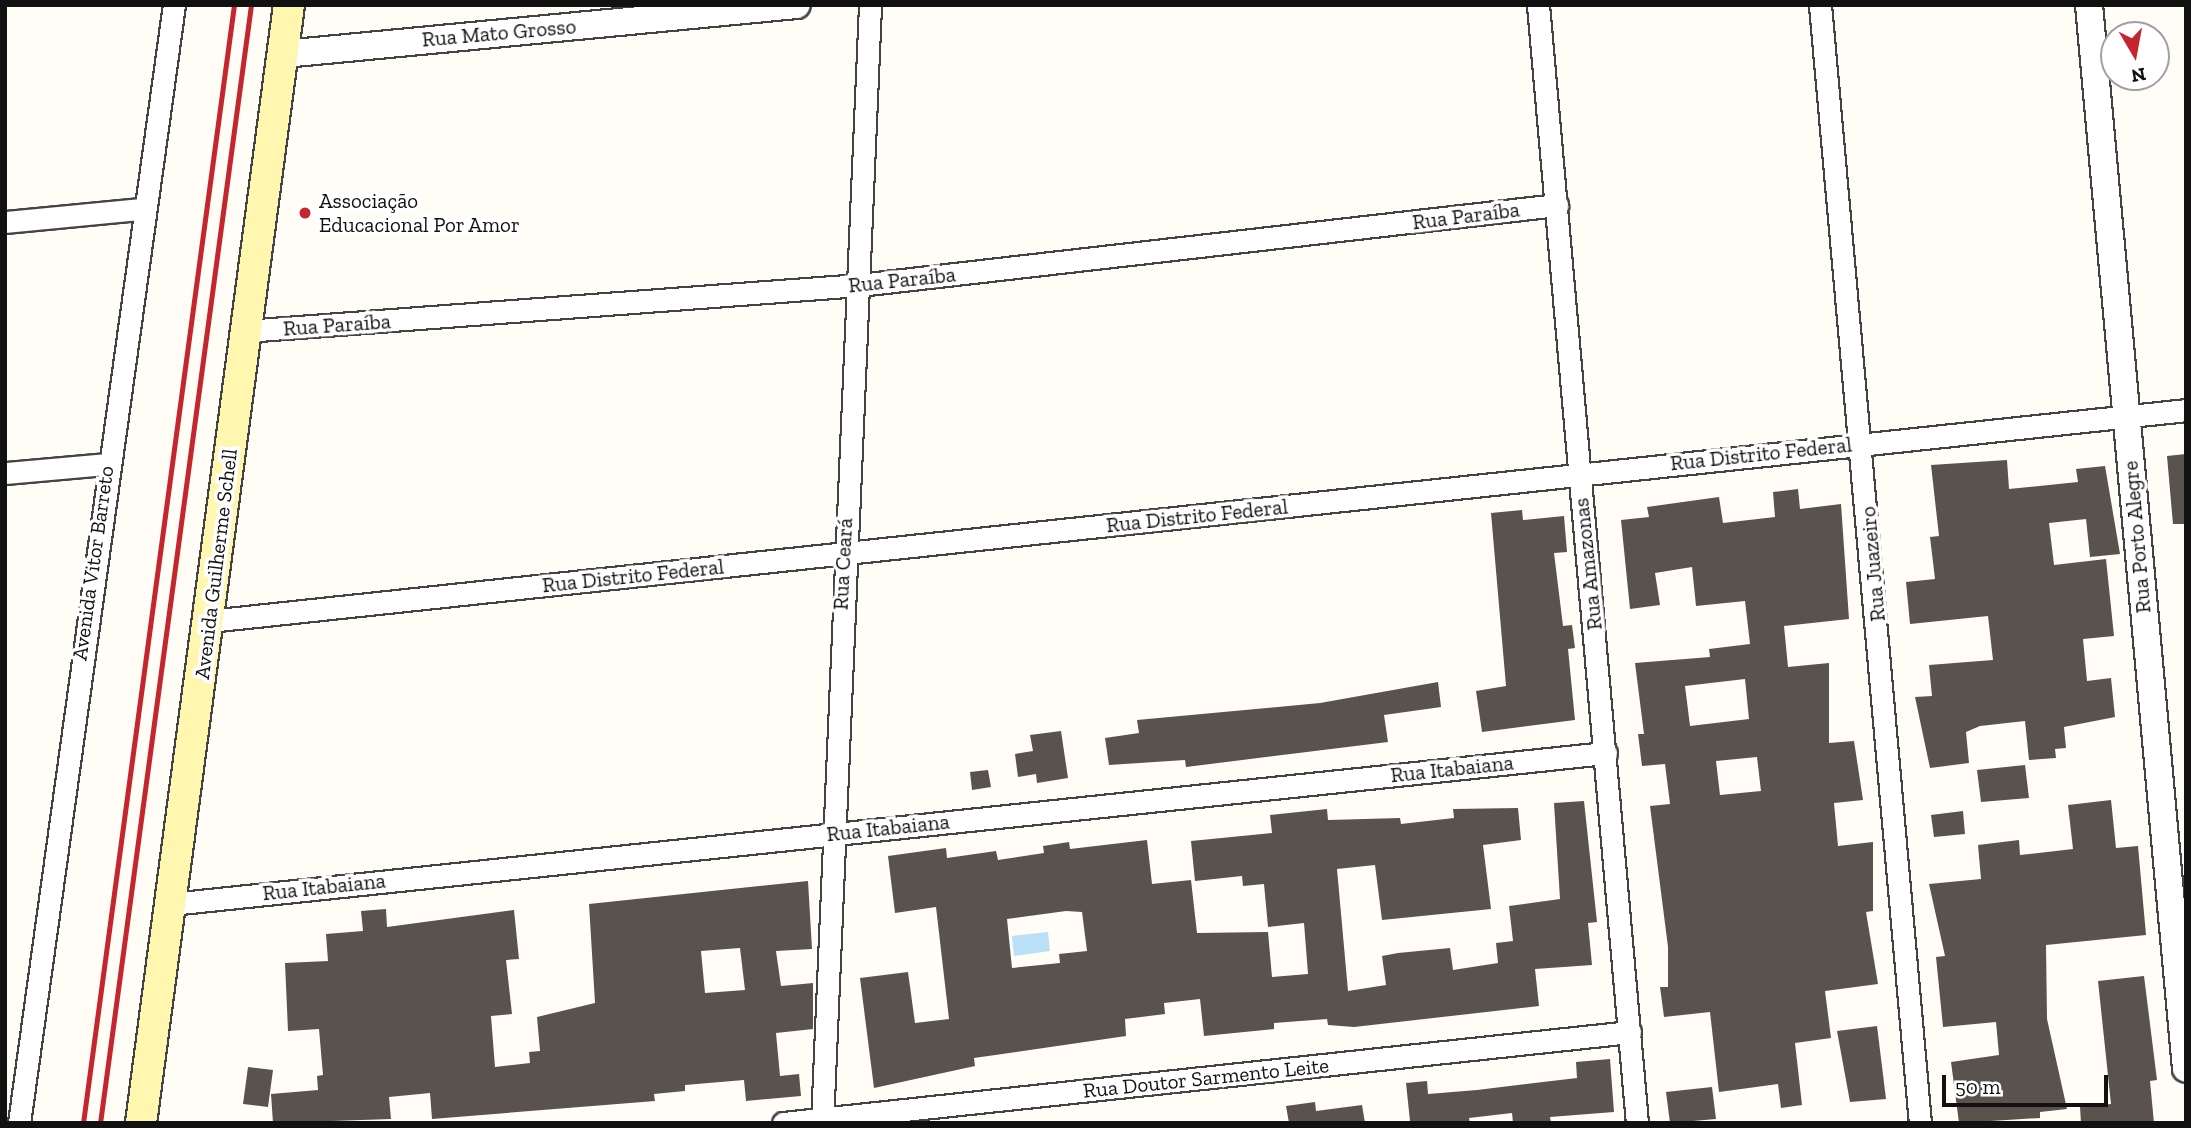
<!DOCTYPE html>
<html>
<head>
<meta charset="utf-8">
<style>
	body { margin:0 }
	#map { position:relative; width:2191px; height:1128px; overflow:hidden; background:#fffdf5; font-family:"Zilla Slab",serif }
	div>[style] { position:absolute }
	.water>* { inset:0; background:#b9e0f7 }
	.building>* { inset:0; background:#5a524d }
	.roads { filter:drop-shadow(2px 0 #444) drop-shadow(-2px 0 #444) drop-shadow(0 2px #444) drop-shadow(0 -2px #444) }
	.minor>* { height:21px; margin:-10.5px; padding:0 10.5px; transform-origin:10.5px; border-radius:10.5px; background:#fff }
	.tertiary>* { height:26px; margin:-13px; padding:0 13px; transform-origin:13px; border-radius:13px; background:#fff }
	.secondary>* { height:30px; margin:-15px; padding:0 15px; transform-origin:15px; border-radius:15px; background:#fff6b0 }
	.rail>* { height:5px; margin:-2.5px; padding:0 2.5px; transform-origin:2.5px; border-radius:2.5px; background:#c4262e }
	.dots>* { width:19px; height:19px; translate:-50% -50%; box-sizing:border-box; border:4px solid #fff; border-radius:50% }
	span { translate:-50% -50%; white-space:nowrap; text-align:center; line-height:1.15; -webkit-text-stroke:7px #fff; paint-order:stroke }
	.street-label { font-size:21px; color:#111 }
	.poi-label { font-size:21px; color:#111 }
	.left { translate:0 -50%; text-align:left }
	.frame { position:absolute; inset:0; border:7px solid #111; pointer-events:none }
	.north { position:absolute; left:2100px; top:21px; width:70px; height:70px; box-sizing:border-box; background:#fff; border:2px solid #a0a0a0; border-radius:50%; rotate:170deg; font-size:19px; font-weight:700; line-height:28px; text-align:center; color:#111 }
	.north::after { content:''; display:block; margin:auto; width:24px; height:32px; background:#c4262e; clip-path:polygon(50% 0,100% 100%,50% 72%,0 100%) }
	.scale { position:absolute; left:1942px; top:1075px; width:166px; height:32px; box-sizing:border-box; border:4px solid #111; border-top:0; padding-left:9px; font-size:21px; line-height:24px; white-space:nowrap; color:#111; -webkit-text-stroke:5px #fff; paint-order:stroke }
</style>
</head>
<body>
<div id="map">
	<div class="water">
		<i style="clip-path:polygon(1048px 932px,1050px 951px,1014px 956px,1012px 936px)"></i>
	</div>
	<div class="building">
		<i style="clip-path:polygon(2186px 454px,2186px 524px,2173px 524px,2167px 456px)"></i>
		<i style="clip-path:polygon(2007px 460px,2009px 489px,2078px 482px,2076px 469px,2105px 466px,2120px 554px,2090px 557px,2086px 519px,2049px 523px,2054px 565px,2106px 559px,2114px 636px,2083px 639px,2087px 681px,2111px 678px,2115px 717px,2064px 727px,2066px 748px,2055px 749px,2056px 758px,2029px 760px,2025px 721px,1980px 726px,1966px 732px,1969px 763px,1930px 768px,1915px 697px,1932px 696px,1929px 665px,1993px 660px,1988px 616px,1910px 624px,1906px 582px,1935px 579px,1930px 537px,1939px 536px,1931px 465px)"></i>
		<i style="clip-path:polygon(evenodd,1798px 489px,1800px 509px,1841px 504px,1849px 619px,1784px 626px,1788px 667px,1829px 663px,1829px 743px,1854px 741px,1863px 800px,1834px 803px,1838px 846px,1873px 842px,1873px 911px,1866px 912px,1878px 984px,1825px 991px,1831px 1038px,1795px 1043px,1802px 1105px,1781px 1108px,1778px 1084px,1719px 1092px,1710px 1012px,1664px 1017px,1660px 987px,1668px 987px,1668px 947px,1650px 806px,1670px 804px,1665px 764px,1642px 766px,1638px 734px,1644px 734px,1635px 663px,1710px 657px,1709px 649px,1750px 644px,1745px 601px,1696px 606px,1692px 567px,1655px 573px,1660px 605px,1630px 609px,1621px 520px,1649px 517px,1647px 507px,1719px 497px,1723px 523px,1775px 517px,1773px 492px,1798px 489px,1745px 679px,1749px 719px,1690px 726px,1685px 686px,1745px 679px,1798px 489px,1757px 757px,1761px 791px,1720px 795px,1716px 761px,1757px 757px)"></i>
		<i style="clip-path:polygon(1522px 510px,1523px 520px,1564px 516px,1567px 552px,1554px 553px,1563px 626px,1572px 625px,1575px 648px,1568px 649px,1575px 720px,1482px 732px,1476px 691px,1506px 686px,1491px 513px)"></i>
		<i style="clip-path:polygon(1438px 682px,1441px 707px,1384px 715px,1388px 742px,1186px 767px,1185px 760px,1109px 765px,1105px 738px,1139px 733px,1137px 720px,1320px 703px)"></i>
		<i style="clip-path:polygon(1061px 731px,1068px 778px,1037px 783px,1036px 774px,1018px 777px,1015px 754px,1033px 751px,1030px 735px)"></i>
		<i style="clip-path:polygon(2025px 765px,2029px 798px,1981px 802px,1977px 770px)"></i>
		<i style="clip-path:polygon(988px 770px,991px 787px,972px 790px,970px 772px)"></i>
		<i style="clip-path:polygon(2111px 800px,2116px 848px,2138px 846px,2146px 935px,2046px 945px,2047px 1019px,2067px 1109px,2040px 1112px,2040px 1118px,1959px 1123px,1951px 1062px,1999px 1055px,1996px 1022px,1943px 1027px,1936px 957px,1945px 956px,1929px 884px,1981px 879px,1978px 845px,2019px 840px,2020px 855px,2073px 849px,2068px 805px)"></i>
		<i style="clip-path:polygon(evenodd,1584px 801px,1597px 922px,1588px 923px,1592px 965px,1535px 969px,1539px 1006px,1354px 1027px,1328px 1025px,1327px 1019px,1274px 1023px,1274px 1029px,1204px 1036px,1200px 999px,1164px 1003px,1165px 1014px,1125px 1019px,1126px 1036px,974px 1058px,975px 1066px,874px 1088px,860px 978px,908px 972px,915px 1023px,949px 1019px,936px 907px,895px 913px,888px 856px,946px 848px,947px 858px,996px 851px,998px 860px,1044px 853px,1043px 846px,1069px 842px,1070px 849px,1147px 840px,1152px 884px,1191px 880px,1197px 933px,1268px 932px,1272px 977px,1308px 974px,1304px 923px,1268px 927px,1264px 884px,1243px 886px,1242px 876px,1195px 881px,1191px 841px,1272px 833px,1270px 815px,1327px 809px,1328px 820px,1400px 818px,1401px 824px,1454px 818px,1453px 809px,1518px 808px,1521px 840px,1483px 845px,1491px 909px,1382px 920px,1375px 865px,1337px 869px,1348px 991px,1386px 985px,1382px 956px,1398px 953px,1450px 948px,1453px 970px,1498px 963px,1496px 943px,1513px 941px,1509px 906px,1560px 899px,1554px 803px,1584px 801px,1066px 911px,1082px 912px,1087px 951px,1059px 954px,1060px 963px,1012px 968px,1007px 919px,1066px 911px)"></i>
		<i style="clip-path:polygon(1963px 811px,1965px 834px,1934px 837px,1931px 815px)"></i>
		<i style="clip-path:polygon(evenodd,808px 881px,812px 949px,776px 951px,781px 986px,813px 983px,813px 1029px,776px 1033px,780px 1076px,799px 1074px,801px 1096px,746px 1101px,744px 1080px,685px 1085px,685px 1091px,654px 1094px,655px 1101px,432px 1119px,430px 1093px,389px 1097px,391px 1119px,273px 1123px,271px 1094px,318px 1090px,317px 1076px,323px 1075px,319px 1029px,288px 1031px,285px 963px,328px 961px,326px 934px,363px 931px,361px 911px,386px 909px,387px 927px,514px 910px,519px 959px,506px 960px,512px 1014px,491px 1016px,495px 1067px,530px 1063px,529px 1052px,540px 1051px,537px 1017px,595px 1003px,589px 904px,808px 881px,740px 948px,745px 990px,705px 993px,701px 951px,740px 948px)"></i>
		<i style="clip-path:polygon(2144px 976px,2157px 1080px,2150px 1081px,2154px 1123px,2081px 1123px,2080px 1107px,2111px 1104px,2098px 981px)"></i>
		<i style="clip-path:polygon(1877px 1026px,1886px 1099px,1850px 1102px,1837px 1031px)"></i>
		<i style="clip-path:polygon(1610px 1059px,1614px 1112px,1550px 1117px,1551px 1123px,1513px 1123px,1512px 1113px,1469px 1118px,1470px 1123px,1410px 1121px,1406px 1083px,1427px 1081px,1428px 1094px,1477px 1090px,1577px 1078px,1576px 1062px)"></i>
		<i style="clip-path:polygon(248px 1067px,273px 1070px,268px 1107px,243px 1104px)"></i>
		<i style="clip-path:polygon(1712px 1087px,1716px 1119px,1670px 1123px,1666px 1092px)"></i>
		<i style="clip-path:polygon(1315px 1102px,1316px 1111px,1362px 1105px,1365px 1123px,1289px 1123px,1286px 1106px)"></i>
	</div>
	<div class="roads">
		<div class="minor">
			<i style="left:1538px;top:5px;width:1122px;rotate:84.94deg"></i>
			<i style="left:1820px;top:5px;width:1122px;rotate:84.89deg"></i>
			<i style="left:5px;top:222px;width:137px;rotate:-5.5deg"></i>
			<i style="left:245px;top:331px;width:616px;rotate:-4.28deg"></i>
			<i style="left:859px;top:285px;width:703px;rotate:-6.54deg"></i>
			<i style="left:5px;top:473px;width:101px;rotate:-5.1deg"></i>
			<i style="left:209px;top:621px;width:1988px;rotate:-6.09deg"></i>
			<i style="left:171px;top:904px;width:1443px;rotate:-6.01deg"></i>
			<i style="left:19px;top:1123px;width:1129px;rotate:-82.11deg"></i>
			<i style="left:783px;top:1123px;width:852px;rotate:-6.13deg"></i>
			<i style="left:822px;top:1123px;width:1119px;rotate:-87.54deg"></i>
		</div>
		<div class="tertiary">
			<i style="left:2089px;top:5px;width:1068px;rotate:84.79deg"></i>
			<i style="left:284px;top:54px;width:515px;rotate:-5.46deg"></i>
		</div>
		<div class="secondary">
			<i style="left:141px;top:1123px;width:1128px;rotate:-82.46deg"></i>
		</div>
	</div>
	<div class="rail">
		<i style="left:83px;top:1123px;width:1128px;rotate:-82.31deg"></i>
		<i style="left:100px;top:1123px;width:1128px;rotate:-82.31deg"></i>
	</div>
	<div class="dots">
		<i style="left:305px;top:213px;background:#c4262e"></i>
	</div>
	<div class="street-label">
		<span style="left:499px;top:33px;rotate:-5deg">Rua Mato Grosso</span>
		<span style="left:1466px;top:216px;rotate:-7deg">Rua Paraíba</span>
		<span style="left:902px;top:280px;rotate:-6deg">Rua Paraíba</span>
		<span style="left:337px;top:325px;rotate:-4deg">Rua Paraíba</span>
		<span style="left:1761px;top:454px;rotate:-6deg">Rua Distrito Federal</span>
		<span style="left:1197px;top:516px;rotate:-6deg">Rua Distrito Federal</span>
		<span style="left:2137px;top:537px;rotate:-95deg">Rua Porto Alegre</span>
		<span style="left:93px;top:563px;rotate:-82deg">Avenida Vitor Barreto</span>
		<span style="left:216px;top:564px;rotate:-83deg">Avenida Guilherme Schell</span>
		<span style="left:843px;top:564px;rotate:-87deg">Rua Ceará</span>
		<span style="left:1588px;top:564px;rotate:-96deg">Rua Amazonas</span>
		<span style="left:1873px;top:564px;rotate:-95deg">Rua Juazeiro</span>
		<span style="left:633px;top:576px;rotate:-6deg">Rua Distrito Federal</span>
		<span style="left:1452px;top:769px;rotate:-6deg">Rua Itabaiana</span>
		<span style="left:888px;top:828px;rotate:-6deg">Rua Itabaiana</span>
		<span style="left:324px;top:887px;rotate:-6deg">Rua Itabaiana</span>
		<span style="left:1206px;top:1078px;rotate:-6deg">Rua Doutor Sarmento Leite</span>
	</div>
	<div class="poi-label">
		<span class="left" style="left:319px;top:213px">Associação<br>Educacional Por Amor</span>
	</div>
	<div class="frame"></div>
	<div class="north">N</div>
	<div class="scale">50 m</div>
</div>
</body>
</html>
